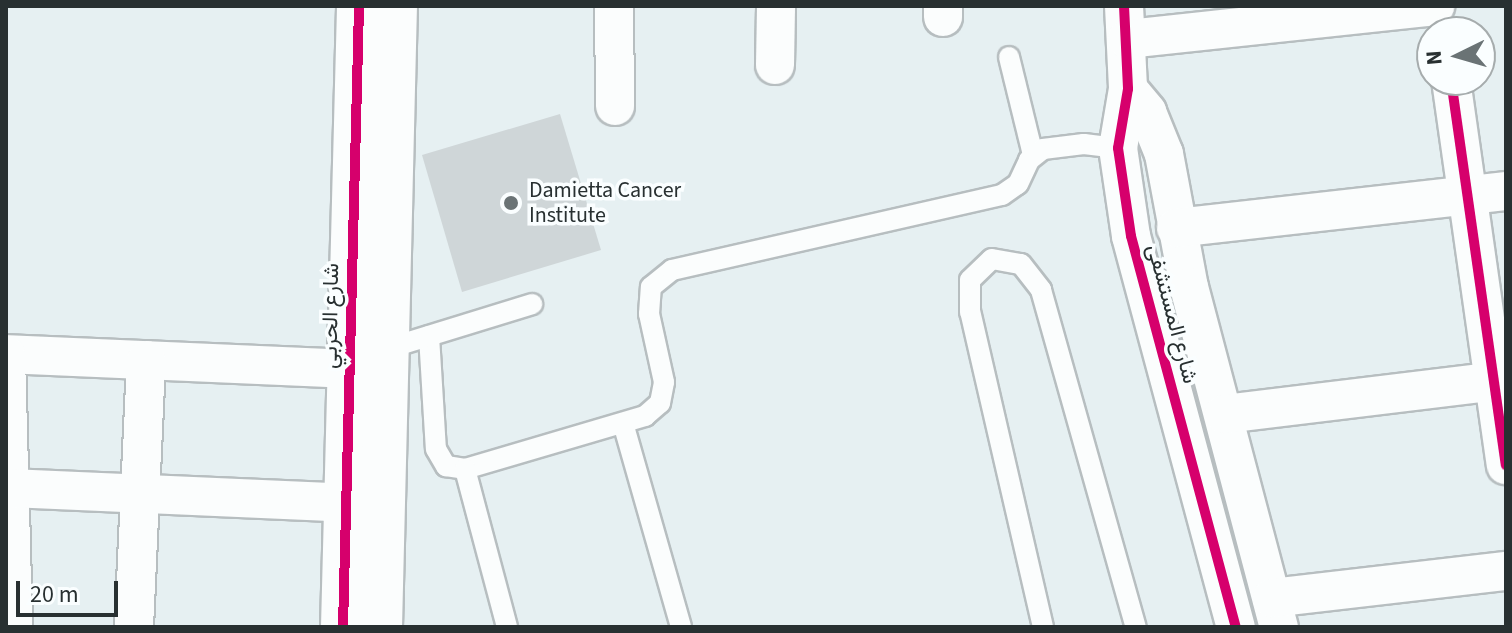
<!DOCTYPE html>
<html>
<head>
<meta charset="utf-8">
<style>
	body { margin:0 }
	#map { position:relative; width:1512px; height:633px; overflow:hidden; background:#e6f0f2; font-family:"Source Sans 3",Vazirmatn,sans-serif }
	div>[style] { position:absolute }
	.building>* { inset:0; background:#cfd6d8 }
	.roads { filter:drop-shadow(2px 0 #b7bec0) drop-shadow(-2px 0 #b7bec0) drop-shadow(0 2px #b7bec0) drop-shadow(0 -2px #b7bec0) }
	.service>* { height:20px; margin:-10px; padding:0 10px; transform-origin:10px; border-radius:10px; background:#fbfdfd }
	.minor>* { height:38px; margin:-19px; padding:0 19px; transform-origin:19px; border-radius:19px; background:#fbfdfd }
	.tertiary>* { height:44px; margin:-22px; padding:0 22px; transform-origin:22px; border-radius:22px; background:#fbfdfd }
	.cycleway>* { height:10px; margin:-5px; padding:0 5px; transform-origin:5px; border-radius:5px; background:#d6006c }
	.dots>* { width:22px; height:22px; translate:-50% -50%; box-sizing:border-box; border:4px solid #fafeff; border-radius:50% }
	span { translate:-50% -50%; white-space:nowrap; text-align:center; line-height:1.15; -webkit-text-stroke:7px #fafeff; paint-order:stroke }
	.poi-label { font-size:22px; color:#283031 }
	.left { translate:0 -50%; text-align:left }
	.street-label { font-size:22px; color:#283031 }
	.frame { position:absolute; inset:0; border:8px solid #283031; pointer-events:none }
	.north { position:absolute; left:1416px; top:16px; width:80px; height:80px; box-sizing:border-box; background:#fafeff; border:2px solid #a6acad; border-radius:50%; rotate:265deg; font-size:22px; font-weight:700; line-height:32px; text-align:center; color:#283031 }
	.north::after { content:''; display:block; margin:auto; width:28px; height:36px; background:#6a7375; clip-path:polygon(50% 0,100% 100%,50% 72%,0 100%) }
	.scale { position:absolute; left:16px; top:581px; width:102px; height:36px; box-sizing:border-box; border:4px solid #283031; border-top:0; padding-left:10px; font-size:24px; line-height:28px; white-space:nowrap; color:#283031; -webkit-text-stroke:6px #fafeff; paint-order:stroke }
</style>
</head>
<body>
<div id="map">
	<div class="building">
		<i style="clip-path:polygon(560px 114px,601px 250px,462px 292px,422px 155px)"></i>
	</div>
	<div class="roads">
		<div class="service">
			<i style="left:1009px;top:57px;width:101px;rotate:76.2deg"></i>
			<i style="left:429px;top:336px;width:113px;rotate:86.5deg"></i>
			<i style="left:436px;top:449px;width:20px;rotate:60deg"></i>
			<i style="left:446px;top:466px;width:19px;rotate:9deg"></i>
			<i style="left:465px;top:469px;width:188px;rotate:-16.4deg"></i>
			<i style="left:645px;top:416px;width:20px;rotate:-41deg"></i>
			<i style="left:660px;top:403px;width:21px;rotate:-79deg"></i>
			<i style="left:664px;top:382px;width:70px;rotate:-102.4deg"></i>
			<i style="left:649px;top:314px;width:27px;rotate:-86deg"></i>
			<i style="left:651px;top:287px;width:27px;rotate:-39deg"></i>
			<i style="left:672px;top:270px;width:338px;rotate:-12.8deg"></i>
			<i style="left:1002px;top:195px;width:19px;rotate:-35deg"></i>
			<i style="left:1018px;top:184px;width:26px;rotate:-65deg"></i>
			<i style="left:1029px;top:160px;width:18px;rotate:-38deg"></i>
			<i style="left:1043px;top:149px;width:41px;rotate:-7deg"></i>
			<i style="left:1084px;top:144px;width:34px;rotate:7deg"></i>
			<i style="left:386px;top:349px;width:153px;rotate:-17.1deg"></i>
			<i style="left:623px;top:423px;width:212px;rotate:74.1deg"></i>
			<i style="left:465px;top:469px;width:163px;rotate:75.1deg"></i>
			<i style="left:1043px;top:627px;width:323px;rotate:-103deg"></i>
			<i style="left:970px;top:312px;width:32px;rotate:-90deg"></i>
			<i style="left:970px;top:280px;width:30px;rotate:-44deg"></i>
			<i style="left:992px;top:259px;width:29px;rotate:10deg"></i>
			<i style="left:1021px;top:264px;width:33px;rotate:52deg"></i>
			<i style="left:1041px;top:290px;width:350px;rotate:74.3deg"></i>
		</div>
		<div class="minor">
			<i style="left:614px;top:6px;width:100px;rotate:89.4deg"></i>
			<i style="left:943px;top:6px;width:11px;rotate:90deg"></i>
			<i style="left:1124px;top:6px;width:83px;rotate:87.2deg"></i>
			<i style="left:1128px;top:89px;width:60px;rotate:99.6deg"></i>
			<i style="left:1118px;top:148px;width:89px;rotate:81.6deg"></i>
			<i style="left:1131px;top:236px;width:405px;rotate:75deg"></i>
			<i style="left:1127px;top:39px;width:310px;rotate:-6.1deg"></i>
			<i style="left:775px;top:65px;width:59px;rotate:-89deg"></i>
			<i style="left:1451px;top:80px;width:389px;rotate:81.9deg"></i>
			<i style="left:1128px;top:89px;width:30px;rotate:50deg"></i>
			<i style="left:1147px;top:112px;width:45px;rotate:68deg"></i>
			<i style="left:1164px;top:154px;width:135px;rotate:79.4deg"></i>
			<i style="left:1189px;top:287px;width:352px;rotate:75.2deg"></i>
			<i style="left:1176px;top:228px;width:332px;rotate:-6.4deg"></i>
			<i style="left:6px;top:354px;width:344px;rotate:2.5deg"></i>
			<i style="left:6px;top:355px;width:272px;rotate:88.5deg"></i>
			<i style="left:1224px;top:414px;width:284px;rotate:-6.9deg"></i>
			<i style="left:9px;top:488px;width:337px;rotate:2.5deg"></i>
			<i style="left:1272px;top:598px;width:236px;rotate:-6.6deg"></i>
			<i style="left:134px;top:627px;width:267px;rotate:-87.4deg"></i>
		</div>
		<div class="tertiary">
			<i style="left:343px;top:627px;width:621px;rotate:-88.52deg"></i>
			<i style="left:380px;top:627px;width:621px;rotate:-88.62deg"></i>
		</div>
	</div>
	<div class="cycleway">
		<i style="left:1124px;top:6px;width:83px;rotate:87.2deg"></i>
		<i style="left:1128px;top:89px;width:60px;rotate:99.6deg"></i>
		<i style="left:1118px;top:148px;width:89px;rotate:81.6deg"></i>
		<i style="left:1131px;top:236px;width:405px;rotate:75deg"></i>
		<i style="left:1451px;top:80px;width:389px;rotate:81.9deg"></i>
		<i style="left:343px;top:627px;width:621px;rotate:-88.52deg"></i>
	</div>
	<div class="dots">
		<i style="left:511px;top:203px;background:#6a7375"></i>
	</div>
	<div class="poi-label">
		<span class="left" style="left:529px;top:203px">Damietta Cancer<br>Institute</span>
	</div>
	<div class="street-label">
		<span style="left:1172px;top:314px;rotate:75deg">شارع المستشفى</span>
		<span style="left:331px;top:316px;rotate:-89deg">شارع الحربي</span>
	</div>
	<div class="frame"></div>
	<div class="north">N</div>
	<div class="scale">20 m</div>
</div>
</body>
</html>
